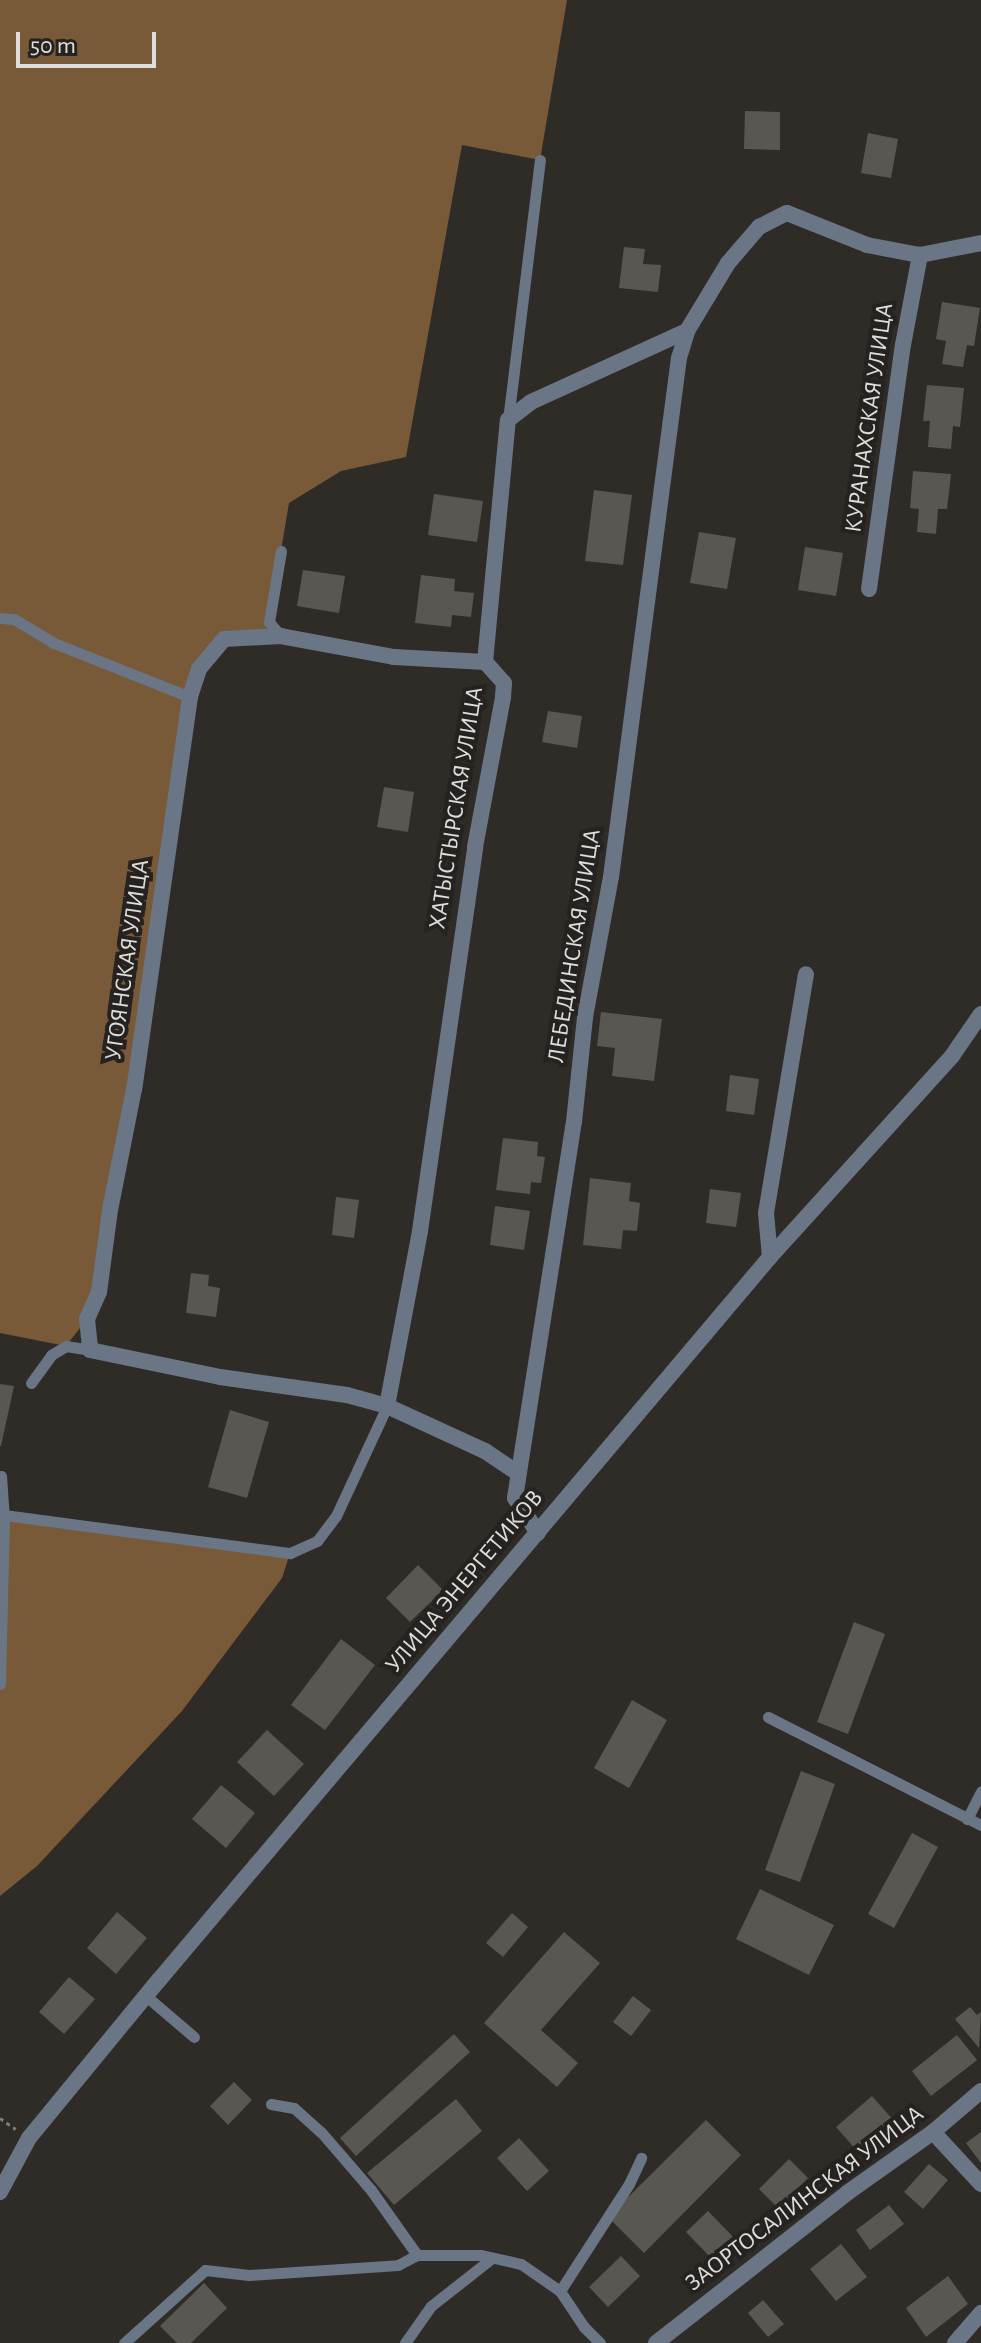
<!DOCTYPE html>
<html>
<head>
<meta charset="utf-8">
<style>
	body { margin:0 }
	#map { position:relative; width:981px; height:2343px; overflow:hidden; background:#2f2c28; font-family:"Alegreya Sans",sans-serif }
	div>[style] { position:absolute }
	.forest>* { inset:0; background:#785938 }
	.building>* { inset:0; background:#5a5753 }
	.path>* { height:3px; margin-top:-1.5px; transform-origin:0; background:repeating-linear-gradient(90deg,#817e7b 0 4px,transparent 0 8px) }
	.service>* { height:11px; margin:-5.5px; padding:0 5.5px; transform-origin:5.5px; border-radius:5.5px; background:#6a7686 }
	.minor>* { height:16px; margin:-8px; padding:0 8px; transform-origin:8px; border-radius:8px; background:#6a7686 }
	.tertiary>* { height:16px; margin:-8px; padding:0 8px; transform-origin:8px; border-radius:8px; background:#6a7686 }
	span { translate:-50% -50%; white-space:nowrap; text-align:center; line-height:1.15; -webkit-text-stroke:8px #25221f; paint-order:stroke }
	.street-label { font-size:24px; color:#e0dedc }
	.scale { position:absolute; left:16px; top:32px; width:140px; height:36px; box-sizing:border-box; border:4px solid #e0dedc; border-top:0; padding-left:10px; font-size:24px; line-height:28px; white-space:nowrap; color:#e0dedc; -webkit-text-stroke:6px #25221f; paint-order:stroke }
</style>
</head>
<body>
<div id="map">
	<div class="forest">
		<i style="clip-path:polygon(0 0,567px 0,540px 160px,462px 145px,406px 457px,341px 471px,289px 503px,269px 622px,281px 636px,224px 639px,199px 669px,87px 1319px,66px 1346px,0 1333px)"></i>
		<i style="clip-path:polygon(0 1514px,290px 1553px,282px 1578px,182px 1711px,37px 1866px,0 1896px)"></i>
	</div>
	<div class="building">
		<i style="clip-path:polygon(745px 111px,780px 112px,780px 150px,744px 149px)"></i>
		<i style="clip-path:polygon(868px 133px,898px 139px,891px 178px,861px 173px)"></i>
		<i style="clip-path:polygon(624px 247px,645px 249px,643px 264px,661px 265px,658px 292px,619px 288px)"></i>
		<i style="clip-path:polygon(942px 302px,980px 308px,974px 346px,967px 345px,963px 367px,942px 364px,946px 341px,936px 339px)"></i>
		<i style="clip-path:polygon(927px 385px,964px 388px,960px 427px,953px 426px,951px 449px,928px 447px,930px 421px,923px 421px)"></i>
		<i style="clip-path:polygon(913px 471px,951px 474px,947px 509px,938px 509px,936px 534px,917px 532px,919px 509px,910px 508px)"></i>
		<i style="clip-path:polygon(594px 490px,632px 495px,623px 565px,585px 561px)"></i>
		<i style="clip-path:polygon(434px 494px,483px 501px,477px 542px,428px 535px)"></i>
		<i style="clip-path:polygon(699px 532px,736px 538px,727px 589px,690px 583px)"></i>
		<i style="clip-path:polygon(805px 547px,843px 553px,836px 596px,798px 590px)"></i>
		<i style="clip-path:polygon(303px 570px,345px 576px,339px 613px,297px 606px)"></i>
		<i style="clip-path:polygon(421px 575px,455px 579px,454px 591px,474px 593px,471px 617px,452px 615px,451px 627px,415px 623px)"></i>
		<i style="clip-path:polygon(548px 711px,582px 716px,577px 748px,542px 742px)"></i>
		<i style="clip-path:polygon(384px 787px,414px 792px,408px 832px,377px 827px)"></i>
		<i style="clip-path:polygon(601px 1012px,662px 1019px,654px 1081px,612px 1076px,615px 1048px,597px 1046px)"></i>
		<i style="clip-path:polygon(730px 1075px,759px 1079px,754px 1115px,726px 1111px)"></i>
		<i style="clip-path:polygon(503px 1138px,538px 1142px,537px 1156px,545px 1157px,541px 1183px,531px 1182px,530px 1194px,496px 1190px)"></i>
		<i style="clip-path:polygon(590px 1178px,631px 1183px,629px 1201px,640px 1203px,637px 1231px,623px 1230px,621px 1249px,583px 1245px)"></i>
		<i style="clip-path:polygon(710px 1189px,741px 1193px,736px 1227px,706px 1223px)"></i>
		<i style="clip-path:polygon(336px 1197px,359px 1200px,354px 1238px,332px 1235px)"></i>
		<i style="clip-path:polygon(495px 1206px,530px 1211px,524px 1250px,490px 1245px)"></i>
		<i style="clip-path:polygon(191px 1273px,209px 1275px,208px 1286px,220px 1288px,216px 1317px,186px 1313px)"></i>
		<i style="clip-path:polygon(0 1384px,14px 1386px,1px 1446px,0 1446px)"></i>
		<i style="clip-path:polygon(230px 1410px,269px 1422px,247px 1498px,208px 1487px)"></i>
		<i style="clip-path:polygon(418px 1565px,443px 1590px,410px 1622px,386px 1598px)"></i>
		<i style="clip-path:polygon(854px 1622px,885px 1634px,848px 1734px,817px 1722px)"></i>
		<i style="clip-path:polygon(341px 1639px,375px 1665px,325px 1730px,291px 1705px)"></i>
		<i style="clip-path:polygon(632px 1700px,667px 1720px,629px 1788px,594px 1768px)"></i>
		<i style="clip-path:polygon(267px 1730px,304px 1764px,274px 1796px,237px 1762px)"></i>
		<i style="clip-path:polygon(801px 1771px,835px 1784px,800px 1882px,765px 1870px)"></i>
		<i style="clip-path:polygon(221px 1785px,255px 1813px,226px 1848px,192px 1819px)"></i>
		<i style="clip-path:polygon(912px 1833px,938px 1847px,894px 1928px,868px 1914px)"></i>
		<i style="clip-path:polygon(760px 1889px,834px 1925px,809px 1975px,736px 1939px)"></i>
		<i style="clip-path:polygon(117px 1912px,147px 1938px,116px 1974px,87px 1948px)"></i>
		<i style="clip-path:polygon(512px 1913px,528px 1927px,503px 1957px,486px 1943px)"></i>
		<i style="clip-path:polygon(564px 1932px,600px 1963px,541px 2030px,578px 2063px,557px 2087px,484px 2023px)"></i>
		<i style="clip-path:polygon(69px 1977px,95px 1999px,64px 2034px,39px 2012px)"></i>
		<i style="clip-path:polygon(633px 1996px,651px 2010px,631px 2036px,613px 2022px)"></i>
		<i style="clip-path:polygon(970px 2007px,977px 2015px,981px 2012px,979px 2048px,955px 2019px)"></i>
		<i style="clip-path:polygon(454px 2034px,470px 2052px,356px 2156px,340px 2138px)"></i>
		<i style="clip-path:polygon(957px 2035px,977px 2060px,931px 2096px,912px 2071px)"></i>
		<i style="clip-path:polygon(234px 2082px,252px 2100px,228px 2125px,210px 2106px)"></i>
		<i style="clip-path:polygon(872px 2096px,894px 2121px,858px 2152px,836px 2127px)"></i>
		<i style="clip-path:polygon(456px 2099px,482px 2131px,394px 2205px,367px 2173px)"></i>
		<i style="clip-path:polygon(706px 2120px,741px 2155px,644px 2253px,608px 2217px)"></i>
		<i style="clip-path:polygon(981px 2132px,981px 2163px,966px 2143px)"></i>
		<i style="clip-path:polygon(519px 2138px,549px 2171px,527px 2191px,497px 2158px)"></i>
		<i style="clip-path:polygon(789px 2159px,808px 2178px,778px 2208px,759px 2189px)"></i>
		<i style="clip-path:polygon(929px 2164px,948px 2180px,923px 2209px,904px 2192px)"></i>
		<i style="clip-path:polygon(889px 2205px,904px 2224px,870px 2250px,856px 2230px)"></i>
		<i style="clip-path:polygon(708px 2211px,736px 2240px,714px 2261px,686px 2232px)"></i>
		<i style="clip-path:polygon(841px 2244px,867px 2277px,836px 2301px,810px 2269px)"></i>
		<i style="clip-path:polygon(621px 2256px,640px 2276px,608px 2307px,589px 2287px)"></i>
		<i style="clip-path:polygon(948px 2276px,968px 2304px,926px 2337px,906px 2308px)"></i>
		<i style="clip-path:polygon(204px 2283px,227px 2308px,191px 2343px,177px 2343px,160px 2326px)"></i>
		<i style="clip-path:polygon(763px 2300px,784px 2324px,768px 2337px,748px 2313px)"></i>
	</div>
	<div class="path">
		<i style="left:0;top:2118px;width:19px;rotate:35deg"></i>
	</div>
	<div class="service">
		<i style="left:508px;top:420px;width:262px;rotate:-83deg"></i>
		<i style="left:281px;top:551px;width:72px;rotate:99.6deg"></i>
		<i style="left:269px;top:622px;width:18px;rotate:49deg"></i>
		<i style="left:0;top:618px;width:14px;rotate:4deg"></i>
		<i style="left:14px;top:619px;width:47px;rotate:31deg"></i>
		<i style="left:54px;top:643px;width:146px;rotate:21.7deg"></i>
		<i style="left:31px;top:1383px;width:34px;rotate:-54deg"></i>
		<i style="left:51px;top:1355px;width:17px;rotate:-31deg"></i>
		<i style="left:66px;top:1346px;width:24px;rotate:9deg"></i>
		<i style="left:1px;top:1476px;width:39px;rotate:86deg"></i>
		<i style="left:4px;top:1515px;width:289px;rotate:7.6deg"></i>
		<i style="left:290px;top:1553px;width:30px;rotate:-24deg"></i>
		<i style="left:317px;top:1541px;width:31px;rotate:-53deg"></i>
		<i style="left:336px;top:1516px;width:121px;rotate:-65.1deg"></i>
		<i style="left:0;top:1684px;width:169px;rotate:-88.6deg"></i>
		<i style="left:768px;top:1717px;width:239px;rotate:26.9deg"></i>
		<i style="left:967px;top:1819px;width:31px;rotate:-63deg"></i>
		<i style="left:146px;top:1996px;width:63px;rotate:40.5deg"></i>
		<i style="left:271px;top:2104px;width:23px;rotate:10deg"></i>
		<i style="left:294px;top:2108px;width:36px;rotate:42deg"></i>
		<i style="left:321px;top:2132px;width:77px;rotate:49.2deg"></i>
		<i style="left:371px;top:2190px;width:80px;rotate:54.7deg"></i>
		<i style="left:417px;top:2255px;width:64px"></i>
		<i style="left:481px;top:2255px;width:41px;rotate:12.7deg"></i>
		<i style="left:521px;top:2264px;width:47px;rotate:34.7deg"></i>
		<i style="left:124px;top:2343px;width:109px;rotate:-42deg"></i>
		<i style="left:205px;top:2270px;width:44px;rotate:6.5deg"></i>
		<i style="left:249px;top:2275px;width:149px;rotate:-3.8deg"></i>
		<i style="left:398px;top:2265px;width:21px;rotate:-28deg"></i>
		<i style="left:405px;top:2343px;width:45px;rotate:-54.9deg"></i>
		<i style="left:431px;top:2306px;width:78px;rotate:-38.2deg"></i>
		<i style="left:600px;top:2343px;width:23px;rotate:-135deg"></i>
		<i style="left:584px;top:2327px;width:43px;rotate:-123.7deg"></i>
		<i style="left:560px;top:2291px;width:127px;rotate:-57.2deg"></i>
		<i style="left:629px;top:2184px;width:29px;rotate:-65deg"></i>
	</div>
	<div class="minor">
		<i style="left:869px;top:589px;width:246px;rotate:-82.1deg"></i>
		<i style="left:903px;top:345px;width:92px;rotate:-79.3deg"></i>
		<i style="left:485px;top:662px;width:91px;rotate:-176.9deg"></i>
		<i style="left:394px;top:657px;width:115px;rotate:-169.5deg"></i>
		<i style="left:281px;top:636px;width:57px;rotate:177deg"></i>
		<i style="left:224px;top:639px;width:39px;rotate:130deg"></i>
		<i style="left:199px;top:669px;width:29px;rotate:108deg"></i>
		<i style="left:190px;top:697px;width:396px;rotate:98.1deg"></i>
		<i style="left:134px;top:1089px;width:123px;rotate:101.2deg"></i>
		<i style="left:110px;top:1210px;width:83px;rotate:97.6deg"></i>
		<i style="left:99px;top:1292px;width:30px;rotate:114deg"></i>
		<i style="left:87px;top:1319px;width:31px;rotate:84deg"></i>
		<i style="left:90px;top:1350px;width:133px;rotate:11.7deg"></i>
		<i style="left:220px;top:1377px;width:128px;rotate:8.1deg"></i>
		<i style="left:347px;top:1395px;width:41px;rotate:15.4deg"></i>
		<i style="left:387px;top:1406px;width:108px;rotate:24.7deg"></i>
		<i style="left:485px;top:1451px;width:40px;rotate:34deg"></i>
		<i style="left:770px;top:1257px;width:44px;rotate:-95.2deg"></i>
		<i style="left:766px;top:1213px;width:242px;rotate:-80.5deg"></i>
		<i style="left:387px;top:1406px;width:178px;rotate:-79.3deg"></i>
		<i style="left:420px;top:1231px;width:388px;rotate:-81.8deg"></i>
		<i style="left:475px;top:847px;width:153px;rotate:-79.4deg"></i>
		<i style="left:503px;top:697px;width:14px;rotate:-86deg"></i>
		<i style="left:504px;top:683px;width:28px;rotate:-132deg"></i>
		<i style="left:485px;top:662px;width:243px;rotate:-84.6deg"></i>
		<i style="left:508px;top:420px;width:29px;rotate:-38deg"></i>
		<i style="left:531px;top:402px;width:171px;rotate:-24.5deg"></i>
		<i style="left:538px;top:1533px;width:42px;rotate:-123.3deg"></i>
		<i style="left:515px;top:1498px;width:381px;rotate:-81.1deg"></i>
		<i style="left:574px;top:1122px;width:106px;rotate:-84deg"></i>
		<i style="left:585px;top:1017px;width:142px;rotate:-79.5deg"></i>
		<i style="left:611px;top:877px;width:523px;rotate:-82.54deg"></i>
		<i style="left:679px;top:358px;width:28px;rotate:-73deg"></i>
		<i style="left:687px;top:331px;width:79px;rotate:-58.9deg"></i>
		<i style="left:728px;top:263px;width:48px;rotate:-49.3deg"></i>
		<i style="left:759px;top:227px;width:31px;rotate:-27deg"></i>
		<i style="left:787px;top:213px;width:86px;rotate:21.8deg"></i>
		<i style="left:867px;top:245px;width:54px;rotate:10.7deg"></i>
		<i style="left:920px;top:255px;width:62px;rotate:-11.1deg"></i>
		<i style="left:933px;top:2132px;width:71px;rotate:47.3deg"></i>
		<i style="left:0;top:2192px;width:61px;rotate:-61.8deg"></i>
		<i style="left:29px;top:2138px;width:205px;rotate:-50.6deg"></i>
		<i style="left:159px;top:1980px;width:947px;rotate:-49.8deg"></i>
		<i style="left:770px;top:1257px;width:271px;rotate:-47.8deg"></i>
		<i style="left:952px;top:1056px;width:51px;rotate:-55.4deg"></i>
		<i style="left:955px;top:2343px;width:40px;rotate:-49deg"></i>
	</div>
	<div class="tertiary">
		<i style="left:656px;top:2343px;width:243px;rotate:-38.1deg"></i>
		<i style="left:847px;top:2193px;width:105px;rotate:-35.3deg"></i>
		<i style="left:933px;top:2132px;width:63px;rotate:-40.5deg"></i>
	</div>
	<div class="street-label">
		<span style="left:870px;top:418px;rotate:-82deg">КУРАНАХСКАЯ УЛИЦА</span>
		<span style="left:457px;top:808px;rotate:-81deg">ХАТЫСТЫРСКАЯ УЛИЦА</span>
		<span style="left:575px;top:946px;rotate:-81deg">ЛЕБЕДИНСКАЯ УЛИЦА</span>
		<span style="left:128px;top:960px;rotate:-82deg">УГОЯНСКАЯ УЛИЦА</span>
		<span style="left:465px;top:1582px;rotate:-50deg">УЛИЦА ЭНЕРГЕТИКОВ</span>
		<span style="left:805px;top:2199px;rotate:-37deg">ЗАОРТОСАЛИНСКАЯ УЛИЦА</span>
	</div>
	<div class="scale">50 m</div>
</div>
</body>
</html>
